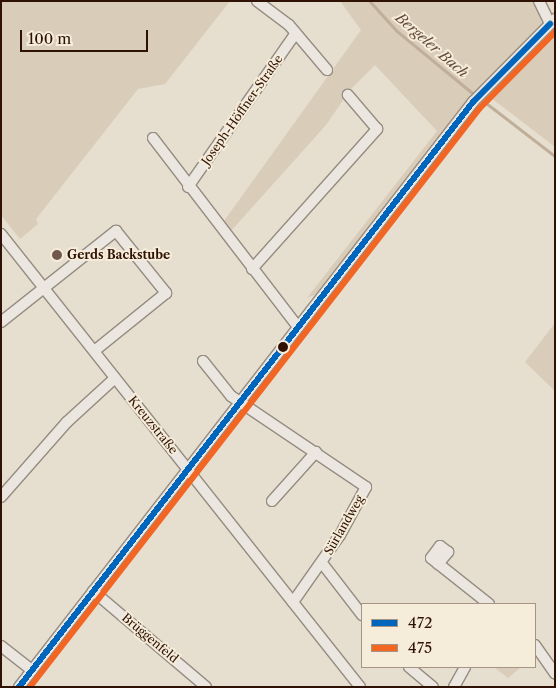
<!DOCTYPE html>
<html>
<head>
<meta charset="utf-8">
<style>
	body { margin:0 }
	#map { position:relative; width:556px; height:688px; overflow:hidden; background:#e6decf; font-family:"Libre Caslon Text",serif }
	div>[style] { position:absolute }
	.green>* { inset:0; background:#d9ccb8 }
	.stream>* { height:2.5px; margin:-1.25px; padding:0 1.25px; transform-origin:1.25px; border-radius:1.25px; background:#bfaf9a }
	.roads { filter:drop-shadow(1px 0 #958c81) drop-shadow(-1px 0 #958c81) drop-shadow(0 1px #958c81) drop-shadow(0 -1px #958c81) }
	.minor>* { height:10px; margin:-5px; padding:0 5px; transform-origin:5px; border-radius:5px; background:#ebe7e0 }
	.bus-1>* { height:6px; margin:-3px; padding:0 3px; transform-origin:3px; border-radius:3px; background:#0065bd }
	.bus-2>* { height:6px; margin:-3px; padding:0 3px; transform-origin:3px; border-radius:3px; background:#f26522 }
	.dots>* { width:14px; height:14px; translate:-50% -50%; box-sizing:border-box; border:2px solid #f5ecda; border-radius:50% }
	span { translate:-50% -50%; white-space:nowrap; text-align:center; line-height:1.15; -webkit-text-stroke:4px #f5ecda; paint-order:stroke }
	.street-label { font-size:12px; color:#301204 }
	.poi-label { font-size:12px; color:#301204; font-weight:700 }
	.left { translate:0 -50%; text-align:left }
	.water-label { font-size:14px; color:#624937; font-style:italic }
	.frame { position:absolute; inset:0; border:2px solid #301204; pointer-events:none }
	.legend { position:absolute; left:361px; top:603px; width:175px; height:65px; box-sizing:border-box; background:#f5ecda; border:1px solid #a69584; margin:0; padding:6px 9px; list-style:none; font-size:15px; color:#301204 }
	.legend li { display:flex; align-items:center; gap:10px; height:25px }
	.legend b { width:25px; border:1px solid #a69584 }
	.scale { position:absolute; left:20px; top:30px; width:128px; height:22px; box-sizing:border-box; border:2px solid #301204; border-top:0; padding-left:6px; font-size:15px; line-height:18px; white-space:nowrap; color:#301204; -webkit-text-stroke:4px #f5ecda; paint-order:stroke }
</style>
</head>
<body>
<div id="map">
	<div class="green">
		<i style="clip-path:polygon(1px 1px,230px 1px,165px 84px,138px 89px,36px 219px,38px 224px,20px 239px,1px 215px)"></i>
		<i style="clip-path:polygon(340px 1px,536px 1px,543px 26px,469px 99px,317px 294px,307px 298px,437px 131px,375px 65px,350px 90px,326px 125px,231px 231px,224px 221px,361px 30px)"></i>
		<i style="clip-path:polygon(555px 33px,555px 147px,490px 97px)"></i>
		<i style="clip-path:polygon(555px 323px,555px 391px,525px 362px)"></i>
		<i style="clip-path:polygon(494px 667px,521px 667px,508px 678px)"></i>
	</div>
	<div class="stream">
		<i style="left:370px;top:1px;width:40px;rotate:48deg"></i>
		<i style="left:397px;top:31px;width:102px;rotate:39.4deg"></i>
		<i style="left:481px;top:99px;width:93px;rotate:37.6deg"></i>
	</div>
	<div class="roads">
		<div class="minor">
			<i style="left:257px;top:1px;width:40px;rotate:37deg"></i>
			<i style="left:289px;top:25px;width:59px;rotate:49.8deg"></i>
			<i style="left:539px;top:1px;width:25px;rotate:64deg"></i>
			<i style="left:153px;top:138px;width:237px;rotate:52.5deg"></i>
			<i style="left:188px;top:187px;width:188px;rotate:-55deg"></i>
			<i style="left:1px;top:234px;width:578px;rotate:51.6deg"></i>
			<i style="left:252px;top:269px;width:188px;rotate:-48.2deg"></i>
			<i style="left:377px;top:129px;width:45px;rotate:-130.5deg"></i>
			<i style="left:1px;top:322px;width:147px;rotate:-38.4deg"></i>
			<i style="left:116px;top:231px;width:80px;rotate:51.1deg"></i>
			<i style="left:166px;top:293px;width:92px;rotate:141.1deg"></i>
			<i style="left:203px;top:361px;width:45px;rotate:51.3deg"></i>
			<i style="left:231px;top:396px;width:163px;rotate:34deg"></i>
			<i style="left:366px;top:487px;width:55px;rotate:118.4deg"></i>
			<i style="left:340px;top:535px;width:82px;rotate:125deg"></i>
			<i style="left:1px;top:497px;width:100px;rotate:-48.7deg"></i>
			<i style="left:67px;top:422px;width:65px;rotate:-42.5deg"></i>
			<i style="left:272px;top:501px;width:66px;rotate:-48.1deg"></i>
			<i style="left:322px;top:563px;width:66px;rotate:52.4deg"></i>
			<i style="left:438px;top:564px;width:16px;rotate:-50deg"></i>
			<i style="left:448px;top:552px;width:10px;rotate:-143deg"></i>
			<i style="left:440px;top:546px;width:15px;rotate:127deg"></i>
			<i style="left:431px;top:558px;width:74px;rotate:38.4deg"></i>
			<i style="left:93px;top:591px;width:148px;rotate:40.3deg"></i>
			<i style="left:535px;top:645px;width:35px;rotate:55deg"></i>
			<i style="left:1px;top:646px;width:39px;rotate:38deg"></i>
			<i style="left:409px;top:667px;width:31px;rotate:40deg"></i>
			<i style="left:19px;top:687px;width:741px;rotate:-52.19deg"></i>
			<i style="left:473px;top:102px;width:117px;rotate:-45.3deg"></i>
			<i style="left:454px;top:687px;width:23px;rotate:-61deg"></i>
		</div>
	</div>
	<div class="bus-1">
		<i style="left:19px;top:687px;width:741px;rotate:-52.19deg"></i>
		<i style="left:473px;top:102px;width:110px;rotate:-45.4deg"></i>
	</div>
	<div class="bus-2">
		<i style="left:30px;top:687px;width:733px;rotate:-52.15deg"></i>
		<i style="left:480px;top:108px;width:107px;rotate:-45.4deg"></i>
	</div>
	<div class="dots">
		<i style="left:57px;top:255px;background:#70594b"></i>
		<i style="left:283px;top:347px;background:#301204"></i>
	</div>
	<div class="street-label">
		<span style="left:242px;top:110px;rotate:-55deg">Joseph-Höffner-Straße</span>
		<span style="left:153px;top:425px;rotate:51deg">Kreuzstraße</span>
		<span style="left:344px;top:525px;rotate:-60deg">Sürlandweg</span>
		<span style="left:150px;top:638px;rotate:40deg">Brüggenfeld</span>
	</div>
	<div class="poi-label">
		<span class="left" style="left:67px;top:255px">Gerds Backstube</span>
	</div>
	<div class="water-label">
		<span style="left:432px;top:45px;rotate:41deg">Bergeler Bach</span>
	</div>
	<div class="frame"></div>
	<ul class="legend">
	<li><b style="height:6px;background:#0065bd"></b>472</li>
	<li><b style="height:6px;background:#f26522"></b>475</li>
	</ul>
	<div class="scale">100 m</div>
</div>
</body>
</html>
